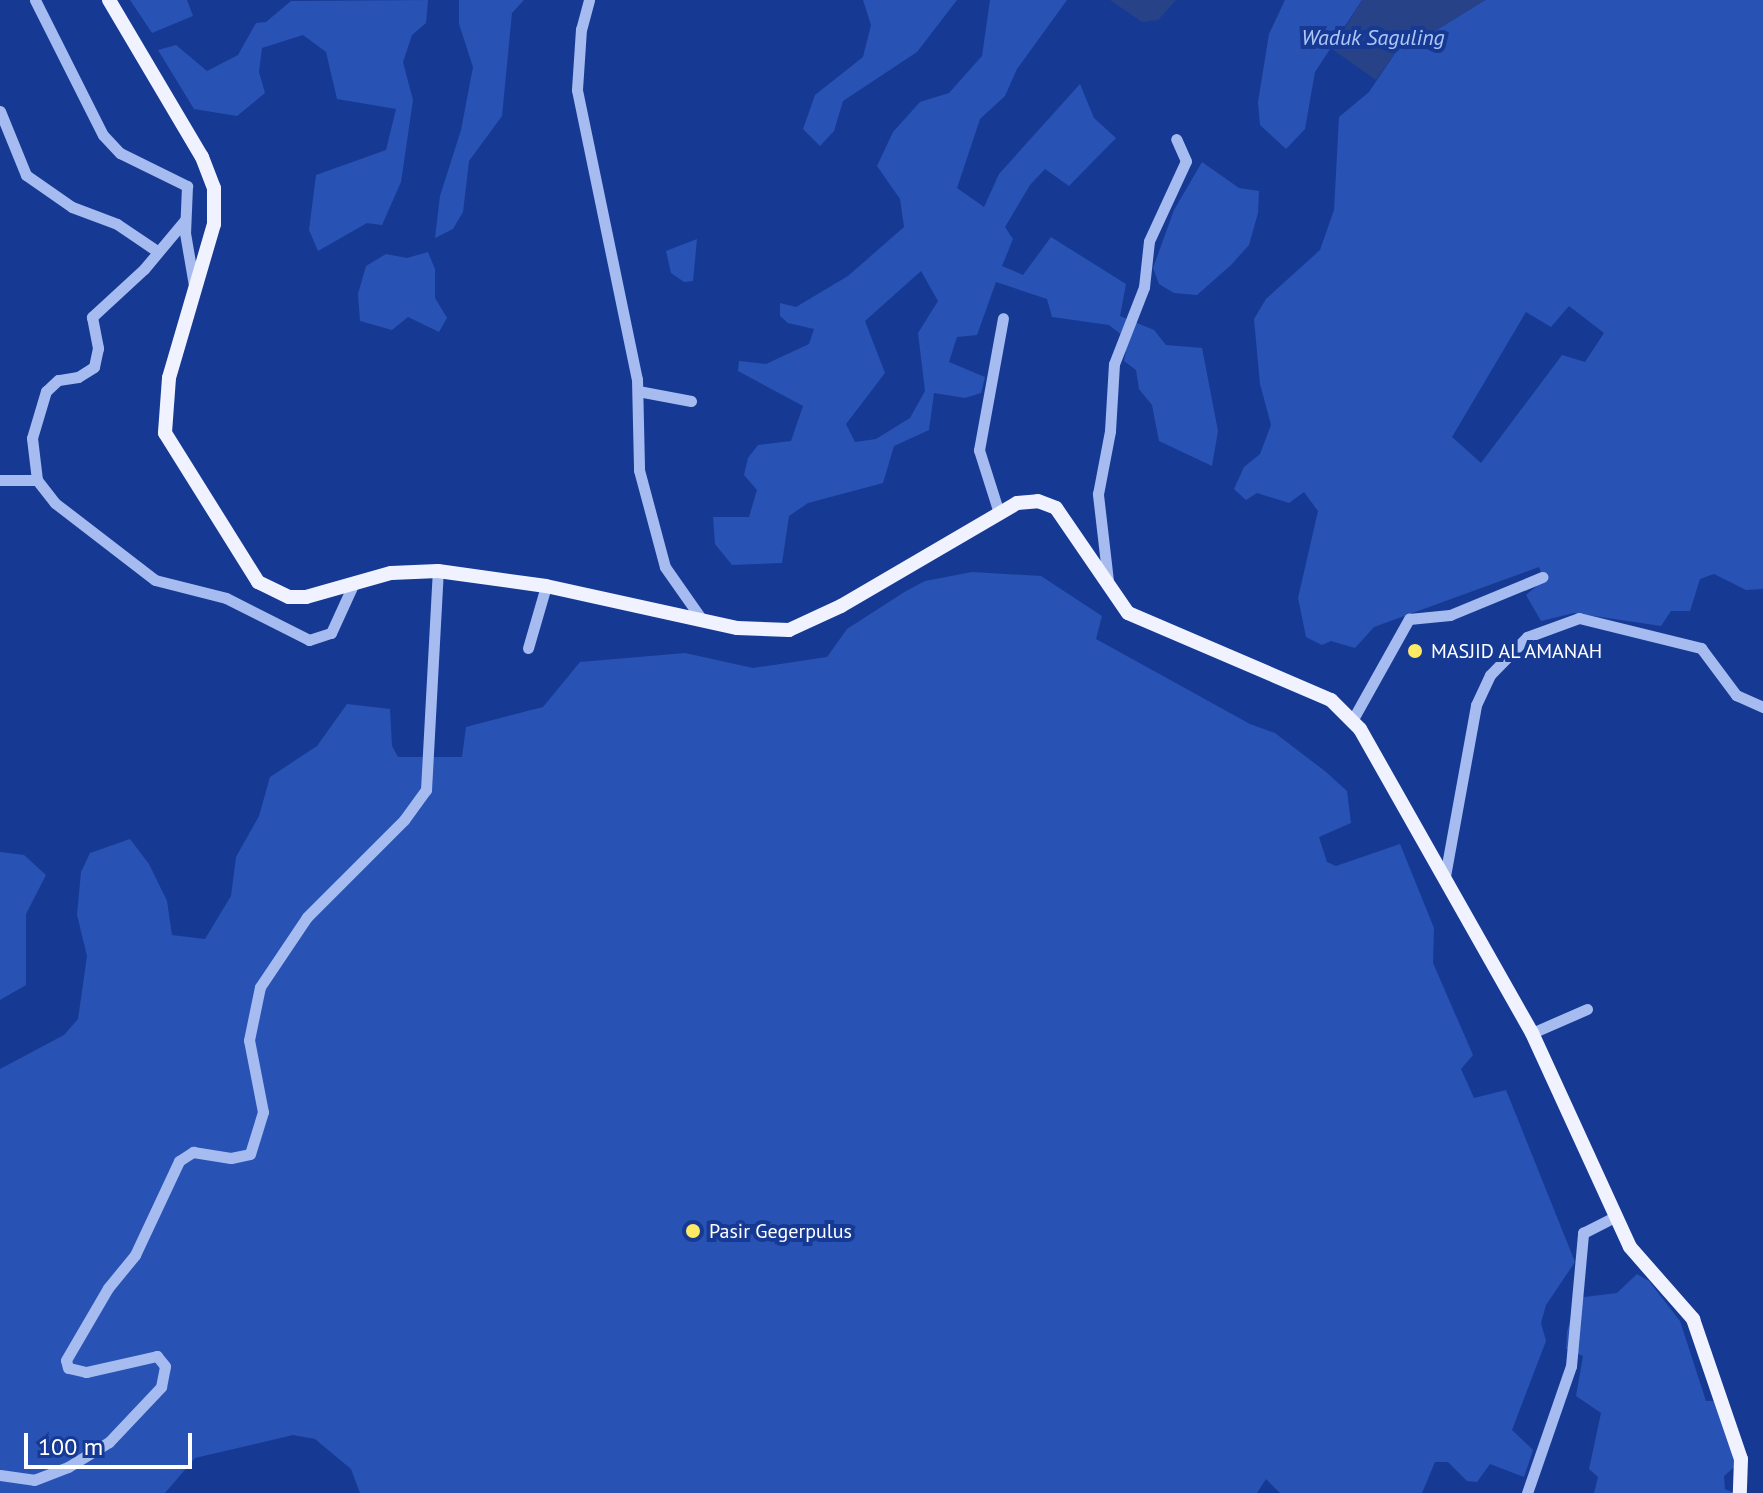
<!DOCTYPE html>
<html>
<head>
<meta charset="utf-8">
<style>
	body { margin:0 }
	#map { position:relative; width:1763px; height:1493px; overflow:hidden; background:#163a94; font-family:"PT Sans",sans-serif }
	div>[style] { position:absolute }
	.green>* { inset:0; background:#2852b3 }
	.water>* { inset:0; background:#284287 }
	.minor>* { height:11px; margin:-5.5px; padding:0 5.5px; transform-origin:5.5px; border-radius:5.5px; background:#a6bcf1 }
	.major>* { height:14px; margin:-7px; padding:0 7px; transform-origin:7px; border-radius:7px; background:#f0f3ff }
	.dots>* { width:22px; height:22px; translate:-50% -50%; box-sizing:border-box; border:4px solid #163a94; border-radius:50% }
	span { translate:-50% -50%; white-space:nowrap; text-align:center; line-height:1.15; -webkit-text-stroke:8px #163a94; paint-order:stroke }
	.poi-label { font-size:20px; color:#fff }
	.left { translate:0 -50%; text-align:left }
	.water-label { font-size:22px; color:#b2c7f8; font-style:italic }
	.scale { position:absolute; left:24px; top:1433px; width:168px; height:36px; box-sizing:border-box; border:4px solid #fff; border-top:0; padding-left:10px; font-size:24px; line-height:28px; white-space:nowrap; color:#fff; -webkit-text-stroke:6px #163a94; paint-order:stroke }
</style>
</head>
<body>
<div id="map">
	<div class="green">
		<i style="clip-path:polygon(130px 0,187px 0,193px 16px,152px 33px)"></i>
		<i style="clip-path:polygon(428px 0,426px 23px,412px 35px,403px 62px,413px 100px,401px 182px,382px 225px,367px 223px,318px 251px,309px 230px,316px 175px,386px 150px,396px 109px,337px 99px,326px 52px,303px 35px,262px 48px,259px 72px,265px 93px,237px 116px,194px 109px,158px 50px,176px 45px,207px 71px,238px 55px,256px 23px,266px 22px,291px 1px)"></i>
		<i style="clip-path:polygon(459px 0,524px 0,512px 13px,502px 116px,469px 161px,463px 212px,453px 229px,435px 238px,440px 196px,461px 130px,473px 67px,459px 24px)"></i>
		<i style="clip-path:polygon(863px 0,957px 0,917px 52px,843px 101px,834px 131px,820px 146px,803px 129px,815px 95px,863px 57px,871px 25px)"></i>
		<i style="clip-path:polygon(evenodd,990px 0,1067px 0,1017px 69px,1005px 96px,980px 119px,957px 188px,984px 207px,999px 174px,1080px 84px,1094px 118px,1116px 138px,1069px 186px,1045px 169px,1030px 185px,1005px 227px,1013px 239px,1002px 266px,1023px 275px,1051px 237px,1126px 284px,1120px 316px,1154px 330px,1166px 345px,1202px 348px,1218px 431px,1212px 466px,1159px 441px,1152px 405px,1139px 389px,1136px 370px,1124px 361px,1128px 340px,1109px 325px,1052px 317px,1047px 299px,996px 282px,977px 335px,957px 337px,949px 362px,985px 377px,981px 393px,965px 398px,934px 393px,929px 430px,894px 446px,883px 483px,808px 503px,789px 516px,782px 563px,732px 565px,715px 544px,713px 517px,749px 517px,757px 490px,744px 475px,748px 458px,758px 445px,791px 441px,803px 406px,738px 371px,739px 361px,766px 364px,809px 344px,814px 329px,788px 323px,780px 316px,780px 303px,796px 307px,848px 276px,904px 227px,900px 199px,877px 166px,893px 132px,920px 102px,949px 93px,982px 56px,990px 0,921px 271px,938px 301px,918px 333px,925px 391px,910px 418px,876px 439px,855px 442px,846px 424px,885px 373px,865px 321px,921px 271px)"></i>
		<i style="clip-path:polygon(1285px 0,1362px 0,1315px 72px,1305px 129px,1286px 149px,1260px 125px,1258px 102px,1269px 34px)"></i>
		<i style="clip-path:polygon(evenodd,1485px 0,1763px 0,1763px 589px,1746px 590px,1714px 574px,1700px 579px,1690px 611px,1671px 611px,1661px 626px,1574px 613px,1541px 621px,1526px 595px,1544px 580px,1539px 567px,1374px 627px,1355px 648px,1331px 641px,1322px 645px,1306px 637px,1298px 598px,1318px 511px,1304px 492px,1289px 503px,1257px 493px,1246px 500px,1234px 489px,1244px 467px,1260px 454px,1271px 425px,1260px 384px,1254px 319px,1266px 299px,1320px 250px,1334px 210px,1339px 117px,1369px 92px,1404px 40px,1427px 36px,1485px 0,1569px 306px,1604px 333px,1585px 362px,1562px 355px,1481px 463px,1452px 437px,1526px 312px,1551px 327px,1569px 306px)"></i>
		<i style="clip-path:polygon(1202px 162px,1239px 188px,1259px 191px,1258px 213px,1249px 245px,1231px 265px,1197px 295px,1174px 293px,1159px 284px,1153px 268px,1174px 210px)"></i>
		<i style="clip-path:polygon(697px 239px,693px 281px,684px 282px,671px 273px,666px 251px)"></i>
		<i style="clip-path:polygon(428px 252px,435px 269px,435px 298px,447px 318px,439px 332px,408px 317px,392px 330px,360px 321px,358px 294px,366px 266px,386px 254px,407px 258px)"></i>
		<i style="clip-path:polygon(972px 572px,1041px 576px,1102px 616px,1096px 639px,1250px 724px,1275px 733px,1326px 772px,1347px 791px,1351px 823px,1319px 837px,1327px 862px,1336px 866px,1400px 844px,1434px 928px,1433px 963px,1473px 1055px,1461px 1069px,1474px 1098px,1506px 1090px,1575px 1262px,1546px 1305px,1541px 1323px,1546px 1341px,1512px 1430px,1533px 1450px,1524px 1477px,1490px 1464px,1477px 1482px,1467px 1481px,1448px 1462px,1435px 1462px,1422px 1493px,1280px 1493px,1266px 1479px,1257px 1493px,360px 1493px,351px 1469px,315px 1439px,293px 1435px,195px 1458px,165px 1493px,0 1493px,0 1069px,64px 1035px,78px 1019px,87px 956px,77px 915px,81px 872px,90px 853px,130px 839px,149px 864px,167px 901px,172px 935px,205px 939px,231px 896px,236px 857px,259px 816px,270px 777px,317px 746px,347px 704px,390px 709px,392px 746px,398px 757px,462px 757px,466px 727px,543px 707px,580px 662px,685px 653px,753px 668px,827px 657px,847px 629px,906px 591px,925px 581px)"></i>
		<i style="clip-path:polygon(0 852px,24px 855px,46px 875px,26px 914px,26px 985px,0 1000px)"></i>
		<i style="clip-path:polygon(1637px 1274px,1649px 1281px,1680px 1321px,1706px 1401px,1716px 1401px,1739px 1463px,1724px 1476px,1725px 1489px,1734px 1493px,1594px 1493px,1598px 1477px,1589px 1469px,1601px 1413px,1576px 1396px,1583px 1356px,1566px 1349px,1567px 1332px,1576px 1298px,1617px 1293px)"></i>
	</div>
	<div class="water">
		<i style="clip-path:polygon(1110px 0,1176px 0,1158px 20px,1142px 22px)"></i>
		<i style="clip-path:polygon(1362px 0,1485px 0,1427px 36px,1404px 40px,1376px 80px,1332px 49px)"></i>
	</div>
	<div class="minor">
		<i style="left:35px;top:0;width:151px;rotate:63.3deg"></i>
		<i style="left:103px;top:135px;width:25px;rotate:47deg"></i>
		<i style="left:120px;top:153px;width:75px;rotate:26.2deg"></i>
		<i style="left:187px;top:186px;width:47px;rotate:92.4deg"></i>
		<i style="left:185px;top:233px;width:53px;rotate:80.2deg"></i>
		<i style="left:589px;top:0;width:30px;rotate:105deg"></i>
		<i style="left:581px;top:29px;width:61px;rotate:93.8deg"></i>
		<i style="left:577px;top:90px;width:295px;rotate:78.3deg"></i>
		<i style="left:637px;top:379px;width:91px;rotate:88.7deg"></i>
		<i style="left:639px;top:470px;width:100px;rotate:75deg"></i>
		<i style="left:665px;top:567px;width:61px;rotate:55deg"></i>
		<i style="left:0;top:111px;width:69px;rotate:67.9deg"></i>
		<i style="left:26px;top:175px;width:56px;rotate:34.8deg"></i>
		<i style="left:72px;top:207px;width:48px;rotate:20.7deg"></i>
		<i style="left:117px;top:224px;width:48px;rotate:34deg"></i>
		<i style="left:185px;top:220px;width:64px;rotate:129.9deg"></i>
		<i style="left:144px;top:269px;width:71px;rotate:137.3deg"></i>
		<i style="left:92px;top:317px;width:32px;rotate:79deg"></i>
		<i style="left:98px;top:348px;width:19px;rotate:102deg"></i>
		<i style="left:94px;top:367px;width:19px;rotate:148deg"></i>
		<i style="left:78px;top:377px;width:20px;rotate:171deg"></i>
		<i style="left:58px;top:380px;width:16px;rotate:137deg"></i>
		<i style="left:46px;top:391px;width:49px;rotate:106.6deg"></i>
		<i style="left:32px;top:438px;width:42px;rotate:83.2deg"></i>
		<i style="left:37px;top:480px;width:29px;rotate:52deg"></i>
		<i style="left:55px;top:503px;width:126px;rotate:37.6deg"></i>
		<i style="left:155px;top:580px;width:73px;rotate:14.2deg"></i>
		<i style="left:226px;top:598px;width:93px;rotate:26.8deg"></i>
		<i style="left:309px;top:640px;width:23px;rotate:-18deg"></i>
		<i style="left:331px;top:633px;width:53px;rotate:-65.4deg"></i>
		<i style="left:638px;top:391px;width:54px;rotate:10.7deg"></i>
		<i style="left:0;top:480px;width:37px"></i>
		<i style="left:999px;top:513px;width:66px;rotate:-107.6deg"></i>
		<i style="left:979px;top:450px;width:134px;rotate:-79.7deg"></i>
		<i style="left:1108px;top:581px;width:88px;rotate:-96.6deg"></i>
		<i style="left:1098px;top:494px;width:64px;rotate:-79.2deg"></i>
		<i style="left:1110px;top:431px;width:67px;rotate:-86.6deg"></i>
		<i style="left:1114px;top:364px;width:83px;rotate:-68.7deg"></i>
		<i style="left:1144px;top:287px;width:46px;rotate:-83.8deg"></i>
		<i style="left:1149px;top:241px;width:88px;rotate:-65.2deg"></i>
		<i style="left:1186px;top:161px;width:24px;rotate:-114deg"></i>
		<i style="left:528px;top:648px;width:65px;rotate:-73.8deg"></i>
		<i style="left:1353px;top:719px;width:115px;rotate:-60.8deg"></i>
		<i style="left:1409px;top:619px;width:41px;rotate:-5.6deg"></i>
		<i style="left:1450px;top:615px;width:100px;rotate:-22.4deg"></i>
		<i style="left:1445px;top:876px;width:174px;rotate:-79.7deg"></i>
		<i style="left:1476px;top:705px;width:33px;rotate:-65deg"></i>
		<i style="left:1490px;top:675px;width:53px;rotate:-45.8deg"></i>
		<i style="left:1527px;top:637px;width:55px;rotate:-20.1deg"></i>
		<i style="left:1579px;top:618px;width:126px;rotate:13.8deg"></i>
		<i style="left:1701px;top:648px;width:59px;rotate:53.3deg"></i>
		<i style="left:1736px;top:695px;width:30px;rotate:24deg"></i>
		<i style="left:1532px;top:1033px;width:60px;rotate:-23.6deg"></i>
		<i style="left:0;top:1475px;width:34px;rotate:8deg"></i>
		<i style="left:34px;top:1480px;width:36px;rotate:-21deg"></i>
		<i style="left:68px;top:1467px;width:48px;rotate:-31.4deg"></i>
		<i style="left:109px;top:1442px;width:76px;rotate:-46.6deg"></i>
		<i style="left:161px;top:1387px;width:21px;rotate:-79deg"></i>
		<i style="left:165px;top:1366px;width:13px;rotate:-129deg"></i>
		<i style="left:157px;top:1356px;width:73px;rotate:167.3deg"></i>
		<i style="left:86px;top:1372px;width:18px;rotate:-167deg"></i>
		<i style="left:68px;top:1368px;width:8px;rotate:-104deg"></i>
		<i style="left:66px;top:1360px;width:83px;rotate:-59.7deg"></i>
		<i style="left:108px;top:1288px;width:43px;rotate:-50.7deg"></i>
		<i style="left:135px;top:1255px;width:104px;rotate:-64.9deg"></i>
		<i style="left:179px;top:1161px;width:17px;rotate:-33deg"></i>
		<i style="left:193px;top:1152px;width:38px;rotate:9deg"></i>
		<i style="left:231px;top:1158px;width:19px;rotate:-12deg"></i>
		<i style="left:250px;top:1154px;width:44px;rotate:-72.8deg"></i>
		<i style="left:263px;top:1112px;width:73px;rotate:-101deg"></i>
		<i style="left:249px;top:1040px;width:54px;rotate:-78.3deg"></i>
		<i style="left:260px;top:987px;width:84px;rotate:-56.1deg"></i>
		<i style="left:307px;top:917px;width:137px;rotate:-45deg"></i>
		<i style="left:404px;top:820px;width:37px;rotate:-54deg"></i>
		<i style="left:426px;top:790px;width:219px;rotate:-86.9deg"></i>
		<i style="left:1527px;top:1493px;width:134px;rotate:-70.9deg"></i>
		<i style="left:1571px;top:1366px;width:134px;rotate:-84.8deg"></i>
		<i style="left:1583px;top:1233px;width:35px;rotate:-27deg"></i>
	</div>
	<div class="major">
		<i style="left:109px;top:0;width:182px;rotate:59.4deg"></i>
		<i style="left:202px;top:157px;width:33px;rotate:69deg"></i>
		<i style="left:214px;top:188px;width:36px;rotate:90deg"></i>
		<i style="left:214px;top:224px;width:160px;rotate:106.3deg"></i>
		<i style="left:169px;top:378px;width:55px;rotate:94.2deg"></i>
		<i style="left:165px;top:433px;width:176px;rotate:58deg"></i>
		<i style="left:258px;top:582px;width:34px;rotate:26deg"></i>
		<i style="left:289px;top:597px;width:17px"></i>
		<i style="left:306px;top:597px;width:88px;rotate:-15.8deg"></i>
		<i style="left:391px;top:573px;width:47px;rotate:-2.4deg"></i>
		<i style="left:438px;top:571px;width:109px;rotate:7.9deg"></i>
		<i style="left:546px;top:586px;width:196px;rotate:12.4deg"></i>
		<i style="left:737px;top:628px;width:52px;rotate:2.2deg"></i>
		<i style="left:789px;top:630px;width:57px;rotate:-24.8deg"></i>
		<i style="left:841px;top:606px;width:204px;rotate:-30.3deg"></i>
		<i style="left:1017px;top:503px;width:21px;rotate:-5deg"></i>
		<i style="left:1038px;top:501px;width:19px;rotate:21deg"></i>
		<i style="left:1056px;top:508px;width:127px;rotate:55.6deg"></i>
		<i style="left:1128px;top:613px;width:221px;rotate:23.2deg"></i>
		<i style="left:1331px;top:700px;width:41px;rotate:45deg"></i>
		<i style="left:1360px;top:729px;width:349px;rotate:60.5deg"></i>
		<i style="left:1532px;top:1033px;width:235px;rotate:65.4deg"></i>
		<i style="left:1630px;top:1247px;width:96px;rotate:48.8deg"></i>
		<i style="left:1693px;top:1319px;width:148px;rotate:71.1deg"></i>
		<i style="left:1741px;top:1459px;width:34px;rotate:92deg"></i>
	</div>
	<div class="dots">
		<i style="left:1415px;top:651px;background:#ffea66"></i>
		<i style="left:693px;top:1231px;background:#ffea66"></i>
	</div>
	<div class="poi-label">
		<span class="left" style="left:1431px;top:651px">MASJID AL AMANAH</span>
		<span class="left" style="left:709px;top:1231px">Pasir Gegerpulus</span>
	</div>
	<div class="water-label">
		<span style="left:1373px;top:38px">Waduk Saguling</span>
	</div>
	<div class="scale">100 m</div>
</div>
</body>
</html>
